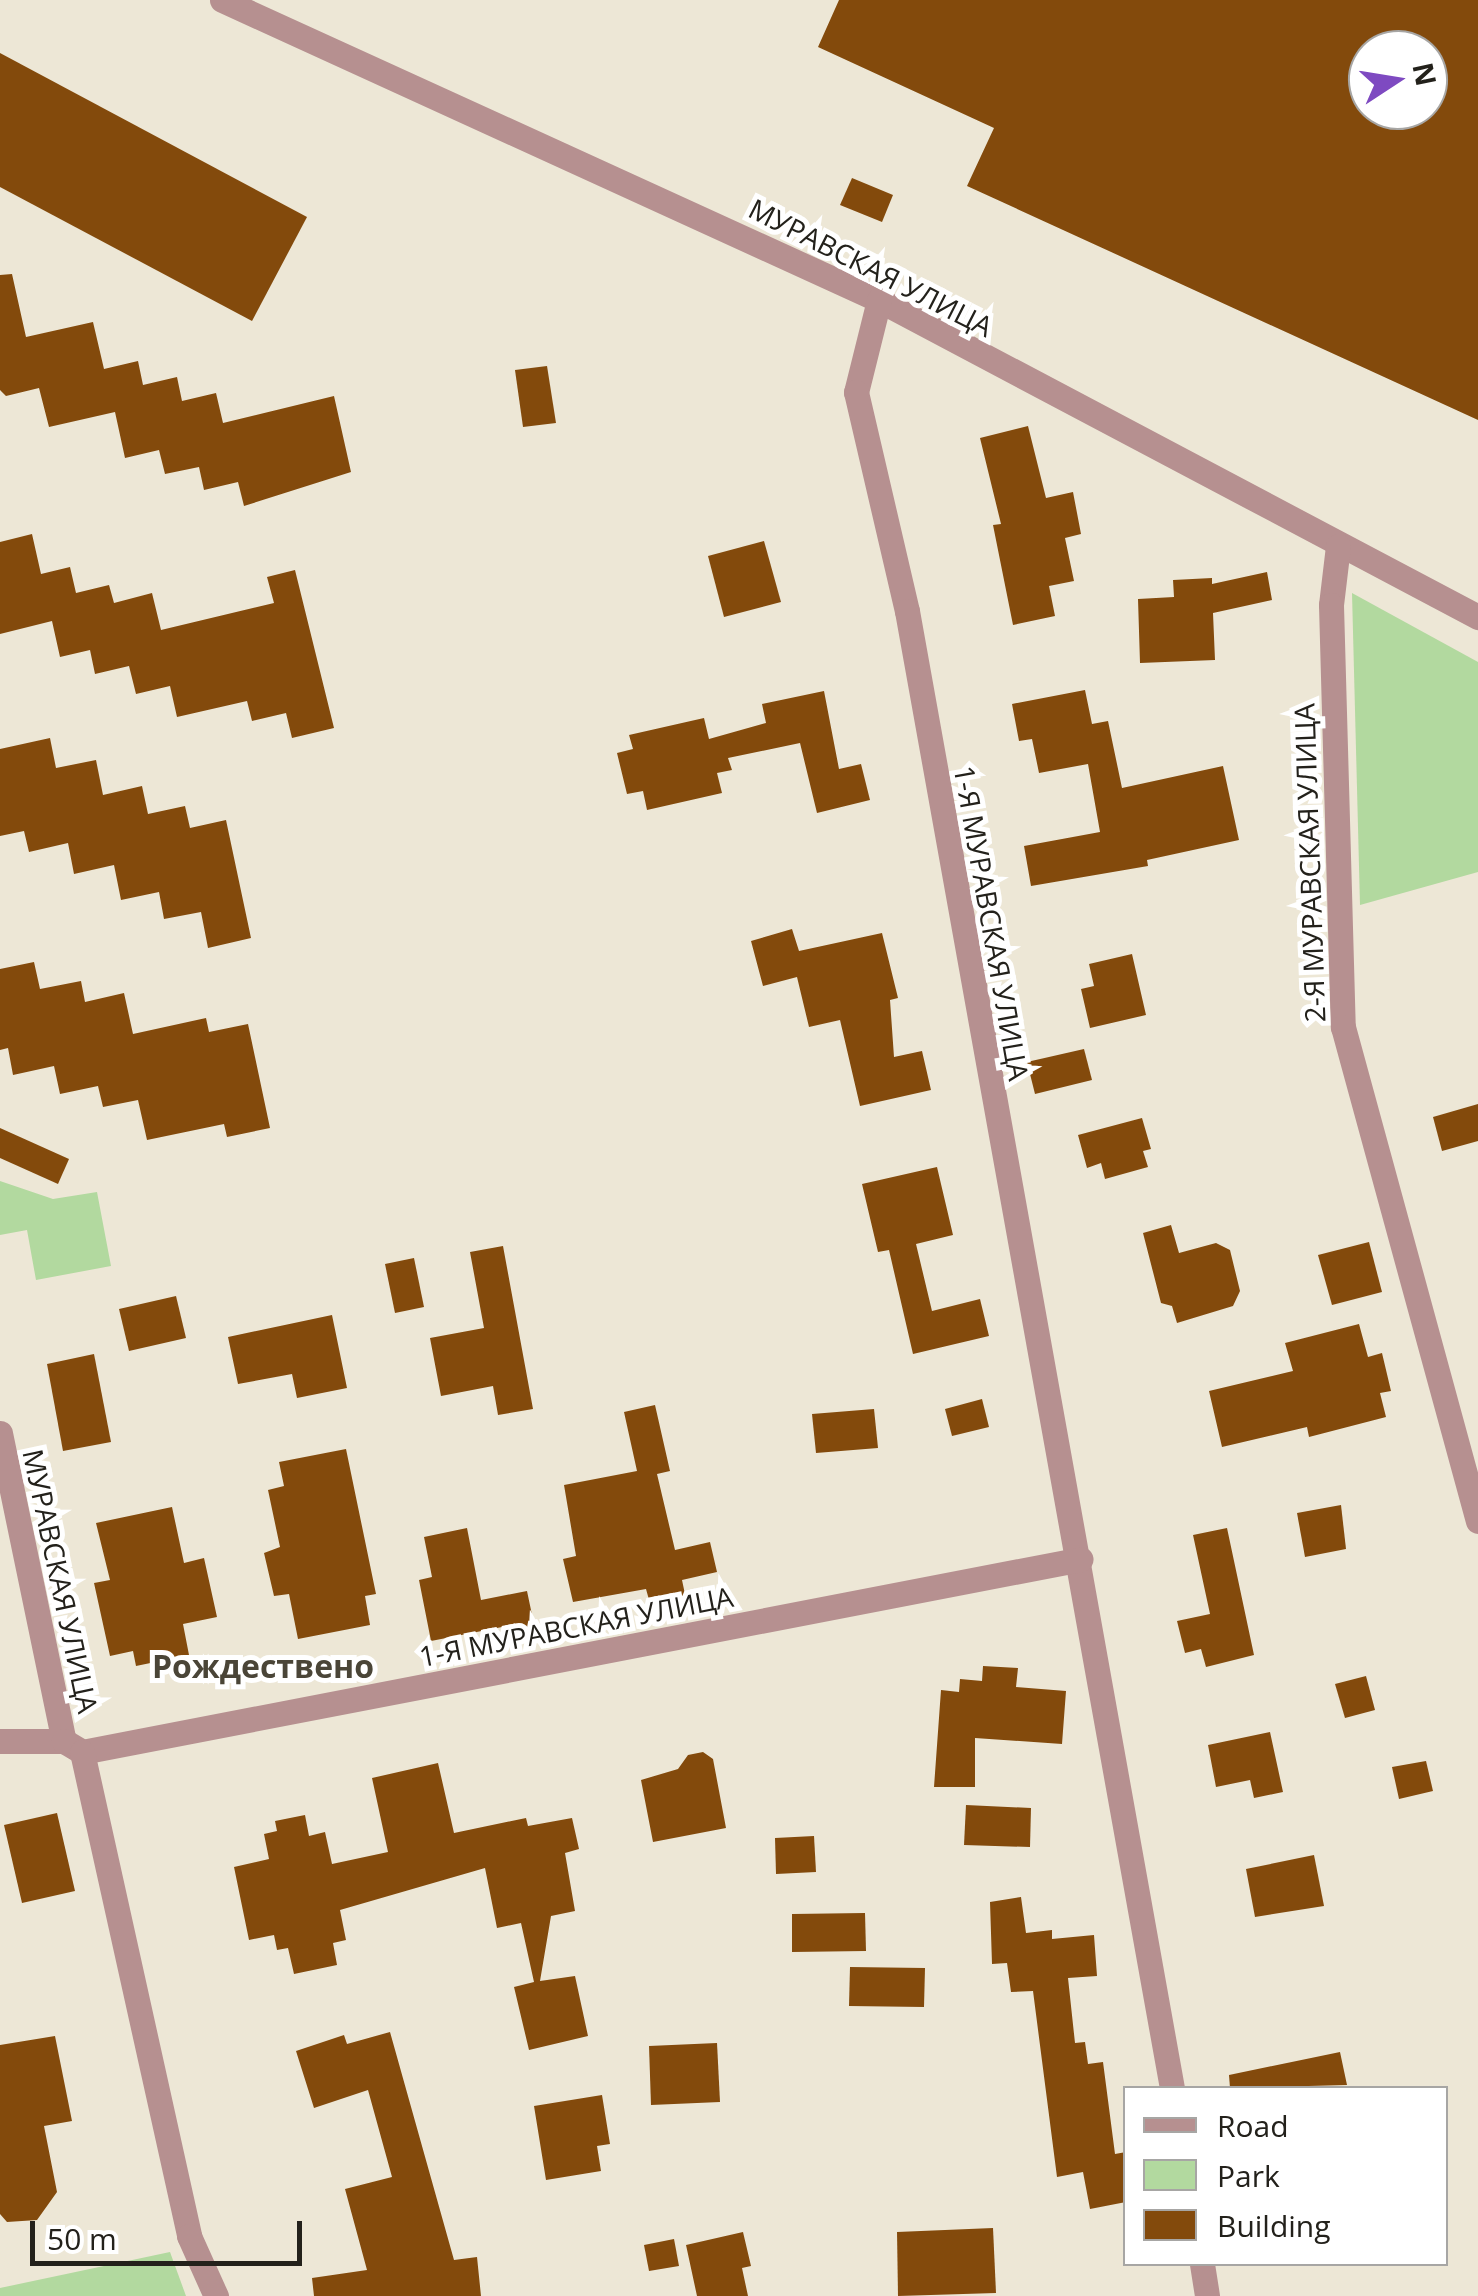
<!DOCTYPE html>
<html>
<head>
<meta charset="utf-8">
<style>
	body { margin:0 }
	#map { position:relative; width:1478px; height:2296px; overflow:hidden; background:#ede7d6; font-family:"Open Sans",sans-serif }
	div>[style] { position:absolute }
	.green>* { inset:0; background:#b2d99f }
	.building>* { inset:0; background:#834a0c }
	.minor>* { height:25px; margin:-12.5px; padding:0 12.5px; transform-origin:12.5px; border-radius:12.5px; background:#b69090 }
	span { translate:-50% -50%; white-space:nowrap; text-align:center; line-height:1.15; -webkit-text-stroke:10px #fff; paint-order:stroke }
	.street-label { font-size:28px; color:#23211b }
	.quarter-label { font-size:32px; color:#4a4537; font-weight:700 }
	.legend { position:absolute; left:1123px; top:2086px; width:325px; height:180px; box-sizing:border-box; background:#fff; border:2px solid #a7a6a4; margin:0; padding:12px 18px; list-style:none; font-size:30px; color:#23211b }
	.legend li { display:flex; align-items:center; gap:20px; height:50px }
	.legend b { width:50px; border:2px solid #a7a6a4 }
	.north { position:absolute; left:1348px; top:30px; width:100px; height:100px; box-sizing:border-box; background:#fff; border:2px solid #a7a6a4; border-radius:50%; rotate:78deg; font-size:28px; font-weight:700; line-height:40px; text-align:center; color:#23211b }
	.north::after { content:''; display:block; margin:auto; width:35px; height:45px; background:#7e4ac1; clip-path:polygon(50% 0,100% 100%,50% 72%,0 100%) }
	.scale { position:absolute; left:30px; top:2221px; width:272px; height:45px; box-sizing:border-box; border:5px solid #23211b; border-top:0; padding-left:12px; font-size:30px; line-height:35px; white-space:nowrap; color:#23211b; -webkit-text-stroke:8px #fff; paint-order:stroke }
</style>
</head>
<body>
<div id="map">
	<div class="green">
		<i style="clip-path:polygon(1352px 593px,1478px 662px,1478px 872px,1360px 905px)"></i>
		<i style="clip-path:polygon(0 1181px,53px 1199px,97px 1192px,111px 1266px,36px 1280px,27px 1230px,0 1235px)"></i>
		<i style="clip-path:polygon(170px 2252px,186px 2296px,0 2296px,0 2288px)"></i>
	</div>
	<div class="building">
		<i style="clip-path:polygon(evenodd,839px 0,1478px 0,1478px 420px,967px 186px,994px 128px,818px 47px,839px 0,1368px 50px,1428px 50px,1428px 110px,1368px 110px,1368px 50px)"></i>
		<i style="clip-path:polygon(0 53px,307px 217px,252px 321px,0 187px)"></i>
		<i style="clip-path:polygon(852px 178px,893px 195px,882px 222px,840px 205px)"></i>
		<i style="clip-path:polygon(12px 274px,26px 337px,93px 322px,104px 369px,138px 361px,143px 385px,177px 377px,182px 401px,216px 393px,223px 423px,334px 396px,351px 472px,244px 506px,238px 482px,204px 490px,199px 467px,165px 474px,159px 450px,125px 458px,115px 412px,49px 427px,39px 388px,6px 396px,0 390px,0 275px)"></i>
		<i style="clip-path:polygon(547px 366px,556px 423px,523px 427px,515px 370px)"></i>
		<i style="clip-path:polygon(1028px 426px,1046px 498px,1073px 492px,1081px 534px,1065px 538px,1074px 581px,1049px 586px,1055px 616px,1013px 625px,993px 525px,1001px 524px,980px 438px)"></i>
		<i style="clip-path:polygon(32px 534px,41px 574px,70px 567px,76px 593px,109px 585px,114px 603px,152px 593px,161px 630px,274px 603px,267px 577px,295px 570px,334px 728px,292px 738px,286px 713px,252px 721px,247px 701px,177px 717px,170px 686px,136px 694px,129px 666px,95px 674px,90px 650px,60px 657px,52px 621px,0 634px,0 542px)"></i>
		<i style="clip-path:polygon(764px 541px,781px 602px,724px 617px,708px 556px)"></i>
		<i style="clip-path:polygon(1267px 572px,1272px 600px,1213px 613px,1215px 660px,1140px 663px,1138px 599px,1174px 597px,1173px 580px,1212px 578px,1212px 584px)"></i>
		<i style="clip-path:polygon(1085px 690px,1092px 724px,1108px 721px,1122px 788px,1223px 766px,1239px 840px,1147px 860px,1148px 866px,1031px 886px,1024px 846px,1100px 832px,1088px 764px,1039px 773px,1032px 739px,1019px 741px,1012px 704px)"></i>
		<i style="clip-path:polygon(824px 691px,839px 769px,861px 764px,870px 800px,817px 813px,800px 743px,728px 758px,732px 770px,717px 773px,722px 793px,647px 810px,643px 791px,627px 794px,617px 753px,633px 749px,629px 735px,704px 718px,709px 739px,766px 723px,762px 704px)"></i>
		<i style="clip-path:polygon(50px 738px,56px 768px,96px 760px,103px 795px,142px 786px,148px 814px,185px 806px,190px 828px,226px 820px,251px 938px,208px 948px,201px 912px,164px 919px,159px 892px,121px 900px,114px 865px,74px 874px,68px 843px,29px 852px,24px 831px,0 836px,0 749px)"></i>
		<i style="clip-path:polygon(792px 929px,799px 951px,882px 933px,898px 998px,890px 1000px,894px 1057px,922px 1051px,931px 1090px,860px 1106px,840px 1020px,809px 1027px,797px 977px,763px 986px,751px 941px)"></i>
		<i style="clip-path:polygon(1132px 954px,1146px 1015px,1090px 1028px,1081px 989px,1094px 986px,1089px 964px)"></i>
		<i style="clip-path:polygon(34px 962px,40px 989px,81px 981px,85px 1002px,124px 993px,133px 1034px,206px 1018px,209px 1032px,248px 1024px,270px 1128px,227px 1137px,224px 1124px,147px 1140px,138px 1100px,103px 1107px,98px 1086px,60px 1094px,54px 1066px,13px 1075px,8px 1048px,0 1050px,0 969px)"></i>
		<i style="clip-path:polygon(1084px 1049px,1092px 1080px,1035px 1094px,1027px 1062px)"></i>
		<i style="clip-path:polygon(1478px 1104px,1478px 1141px,1442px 1151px,1433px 1117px)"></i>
		<i style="clip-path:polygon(1142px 1118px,1151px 1149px,1143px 1151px,1148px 1167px,1105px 1179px,1101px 1163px,1087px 1168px,1078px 1135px)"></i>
		<i style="clip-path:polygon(0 1128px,69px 1159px,58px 1184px,0 1158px)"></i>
		<i style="clip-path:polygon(937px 1167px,953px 1235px,916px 1244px,932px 1311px,980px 1299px,989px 1336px,913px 1354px,889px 1250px,878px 1252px,862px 1184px)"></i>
		<i style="clip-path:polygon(1171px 1225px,1179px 1253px,1216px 1243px,1230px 1250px,1240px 1291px,1233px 1306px,1177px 1323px,1172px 1306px,1161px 1303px,1143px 1233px)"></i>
		<i style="clip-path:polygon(1369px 1242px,1382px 1292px,1332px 1305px,1318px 1255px)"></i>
		<i style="clip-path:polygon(503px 1246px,533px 1409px,498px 1415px,493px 1386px,441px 1396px,430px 1338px,484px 1328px,470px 1252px)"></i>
		<i style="clip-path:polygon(414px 1258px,424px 1307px,395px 1313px,385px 1264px)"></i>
		<i style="clip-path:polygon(176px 1296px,186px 1338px,129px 1351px,119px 1309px)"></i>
		<i style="clip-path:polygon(332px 1315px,347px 1388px,297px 1398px,292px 1374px,238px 1384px,228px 1337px)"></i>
		<i style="clip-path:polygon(1359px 1324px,1368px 1357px,1382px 1353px,1391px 1391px,1380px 1393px,1386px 1417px,1309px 1437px,1307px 1427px,1222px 1447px,1209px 1391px,1293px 1371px,1285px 1343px)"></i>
		<i style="clip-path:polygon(94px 1354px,111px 1442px,63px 1451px,47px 1364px)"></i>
		<i style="clip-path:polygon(982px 1399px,989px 1427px,952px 1436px,945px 1409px)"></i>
		<i style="clip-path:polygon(655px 1405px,670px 1471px,657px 1474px,675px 1550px,710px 1542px,717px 1572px,682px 1580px,686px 1599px,651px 1607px,646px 1589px,573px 1602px,563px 1559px,576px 1556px,564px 1485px,637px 1471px,624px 1412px)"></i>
		<i style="clip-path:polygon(874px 1409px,878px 1448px,816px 1453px,812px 1414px)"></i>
		<i style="clip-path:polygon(346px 1449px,376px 1594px,365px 1596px,370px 1625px,298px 1639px,289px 1594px,274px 1596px,264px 1553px,280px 1547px,268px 1490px,284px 1486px,279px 1462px)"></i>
		<i style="clip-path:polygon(1341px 1505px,1346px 1549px,1305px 1557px,1297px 1513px)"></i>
		<i style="clip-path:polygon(172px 1507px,184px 1563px,204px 1558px,217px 1617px,183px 1624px,189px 1655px,136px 1666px,133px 1651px,110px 1656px,94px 1583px,110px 1580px,96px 1523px)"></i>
		<i style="clip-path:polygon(467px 1528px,481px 1600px,527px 1591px,536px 1634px,505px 1640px,502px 1627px,431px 1641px,419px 1580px,432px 1577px,424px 1537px)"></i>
		<i style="clip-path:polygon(1227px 1528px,1254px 1655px,1206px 1667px,1201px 1649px,1185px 1653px,1177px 1621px,1210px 1614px,1193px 1535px)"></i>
		<i style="clip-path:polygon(983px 1666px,1018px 1668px,1016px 1687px,1066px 1691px,1062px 1744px,975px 1738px,975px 1787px,934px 1787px,941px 1690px,959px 1692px,960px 1679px,982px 1681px)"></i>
		<i style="clip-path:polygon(1366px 1676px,1375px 1710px,1345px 1718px,1335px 1684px)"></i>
		<i style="clip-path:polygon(1270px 1732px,1283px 1792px,1254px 1798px,1250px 1780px,1216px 1787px,1208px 1745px)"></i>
		<i style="clip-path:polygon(703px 1752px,713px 1759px,726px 1828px,653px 1842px,641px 1780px,678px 1769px,688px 1755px)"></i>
		<i style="clip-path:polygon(1426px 1761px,1433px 1791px,1399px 1799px,1392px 1767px)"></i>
		<i style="clip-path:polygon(438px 1763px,454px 1833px,526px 1818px,528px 1826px,572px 1818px,579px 1849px,565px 1853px,575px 1911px,551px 1916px,540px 1981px,575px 1976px,588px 2036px,529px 2050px,514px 1987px,534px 1982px,521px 1923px,497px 1928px,485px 1868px,340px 1910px,346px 1940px,333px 1943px,337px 1965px,294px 1974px,288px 1948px,277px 1950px,274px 1935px,249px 1940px,234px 1867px,269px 1859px,264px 1834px,277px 1831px,275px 1821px,305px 1815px,309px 1836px,325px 1832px,332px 1864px,388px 1852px,372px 1778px)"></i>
		<i style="clip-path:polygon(966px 1805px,1031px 1808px,1030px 1847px,964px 1845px)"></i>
		<i style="clip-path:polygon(57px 1813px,75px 1891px,22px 1903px,4px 1825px)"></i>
		<i style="clip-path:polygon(814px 1836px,816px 1872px,776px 1874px,775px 1838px)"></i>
		<i style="clip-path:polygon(1314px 1855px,1324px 1906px,1255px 1917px,1246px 1869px)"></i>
		<i style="clip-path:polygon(1021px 1897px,1026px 1933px,1052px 1930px,1052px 1939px,1094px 1935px,1097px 1976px,1068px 1978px,1075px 2043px,1085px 2042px,1088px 2064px,1103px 2062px,1115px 2154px,1126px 2152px,1126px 2202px,1090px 2209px,1083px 2172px,1057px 2177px,1033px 1991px,1011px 1992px,1007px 1963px,992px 1964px,990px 1902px)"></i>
		<i style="clip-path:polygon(865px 1913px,866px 1951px,792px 1952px,792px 1914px)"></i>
		<i style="clip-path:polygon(850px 1967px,925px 1968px,924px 2007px,849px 2006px)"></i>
		<i style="clip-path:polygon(390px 2032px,454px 2260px,477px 2257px,481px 2296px,314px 2296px,312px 2278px,367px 2270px,345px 2189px,392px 2177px,368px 2090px,314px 2108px,296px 2051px,344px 2035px,347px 2044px)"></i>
		<i style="clip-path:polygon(55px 2036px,72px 2121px,44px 2126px,57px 2192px,37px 2220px,7px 2222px,0 2214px,0 2045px)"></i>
		<i style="clip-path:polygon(717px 2043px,720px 2102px,651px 2105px,649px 2046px)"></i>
		<i style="clip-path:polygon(1340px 2052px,1347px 2085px,1230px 2088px,1229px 2075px)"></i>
		<i style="clip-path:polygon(602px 2095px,610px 2144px,597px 2146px,601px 2171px,546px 2180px,534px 2106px)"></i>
		<i style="clip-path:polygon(993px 2228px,996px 2293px,898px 2296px,897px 2232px)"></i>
		<i style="clip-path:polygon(743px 2232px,751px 2266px,742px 2268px,748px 2296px,697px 2296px,686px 2245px)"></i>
		<i style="clip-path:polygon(674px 2239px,679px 2266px,649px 2271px,644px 2245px)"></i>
	</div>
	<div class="minor">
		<i style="left:222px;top:0;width:722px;rotate:24.54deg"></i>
		<i style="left:879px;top:300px;width:678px;rotate:27.89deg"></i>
		<i style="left:879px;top:300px;width:95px;rotate:104deg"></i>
		<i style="left:856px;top:392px;width:225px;rotate:76.9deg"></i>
		<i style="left:907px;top:611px;width:1501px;rotate:79.83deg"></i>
		<i style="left:1338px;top:546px;width:59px;rotate:96.8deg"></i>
		<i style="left:1331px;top:605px;width:422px;rotate:88.4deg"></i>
		<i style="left:1343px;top:1027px;width:512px;rotate:74.72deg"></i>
		<i style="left:0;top:1433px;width:315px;rotate:78.3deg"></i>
		<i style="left:0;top:1741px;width:64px"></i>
		<i style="left:64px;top:1741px;width:21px;rotate:31deg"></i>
		<i style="left:82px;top:1752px;width:1017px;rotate:-10.93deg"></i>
		<i style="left:82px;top:1752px;width:496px;rotate:77.5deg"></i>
		<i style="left:189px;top:2236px;width:66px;rotate:65.8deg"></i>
		<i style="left:1202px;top:2264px;width:32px;rotate:81deg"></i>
	</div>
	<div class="street-label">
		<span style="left:871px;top:267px;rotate:27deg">МУРАВСКАЯ УЛИЦА</span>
		<span style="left:1309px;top:863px;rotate:-92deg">2-Я МУРАВСКАЯ УЛИЦА</span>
		<span style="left:992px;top:923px;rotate:80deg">1-Я МУРАВСКАЯ УЛИЦА</span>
		<span style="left:61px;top:1581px;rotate:78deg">МУРАВСКАЯ УЛИЦА</span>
		<span style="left:576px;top:1626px;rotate:-11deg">1-Я МУРАВСКАЯ УЛИЦА</span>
	</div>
	<div class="quarter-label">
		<span style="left:263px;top:1666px">Рождествено</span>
	</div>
	<ul class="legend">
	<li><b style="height:12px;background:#b69090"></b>Road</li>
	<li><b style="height:28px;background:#b2d99f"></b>Park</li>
	<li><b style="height:28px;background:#834a0c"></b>Building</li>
	</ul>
	<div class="north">N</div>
	<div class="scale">50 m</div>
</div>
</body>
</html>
